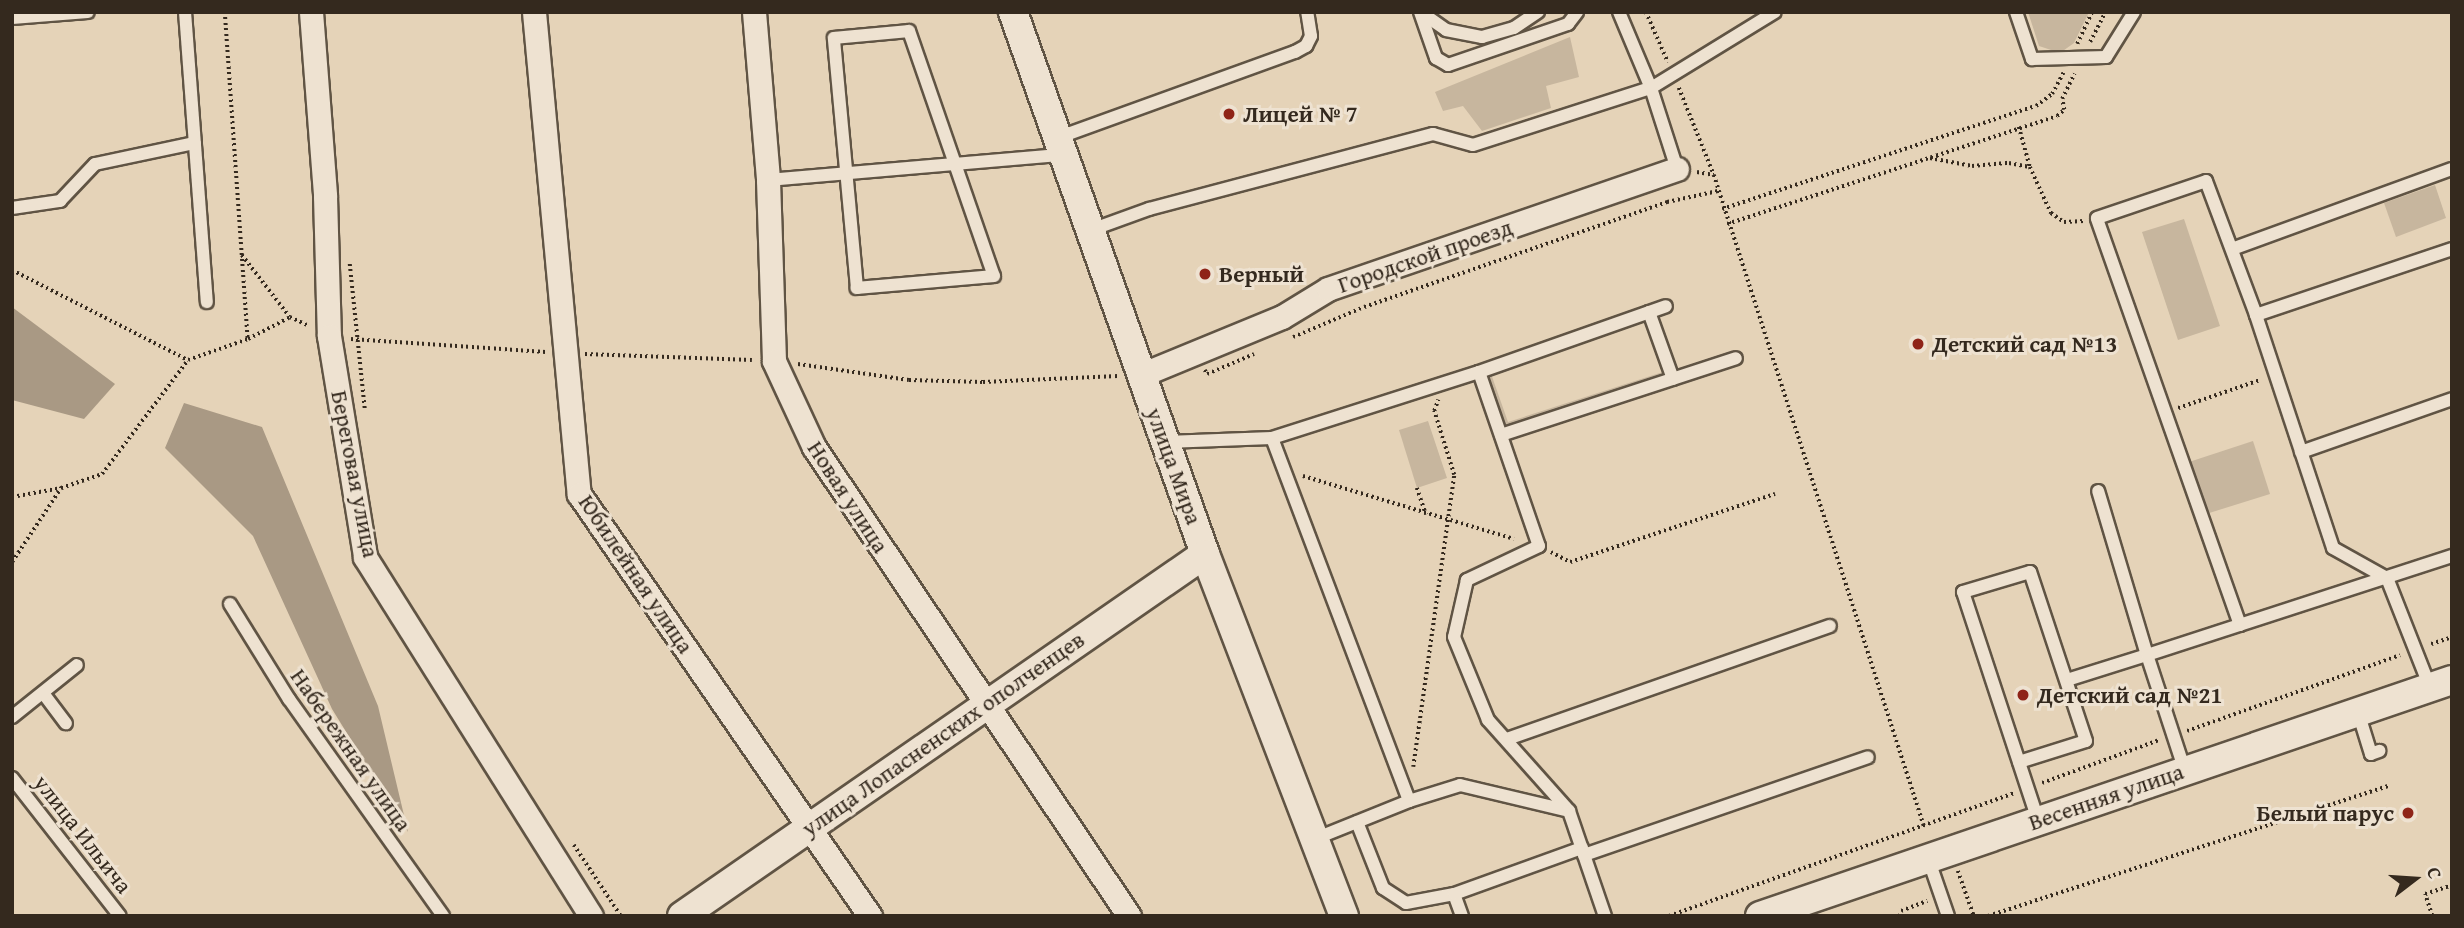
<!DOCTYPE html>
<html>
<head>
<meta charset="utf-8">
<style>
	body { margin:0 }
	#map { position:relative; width:2464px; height:928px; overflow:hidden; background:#e5d3b8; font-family:"Gentium Book Plus",serif }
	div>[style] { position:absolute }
	.green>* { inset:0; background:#c7b69e }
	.water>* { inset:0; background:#a99984 }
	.path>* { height:3.5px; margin-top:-1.75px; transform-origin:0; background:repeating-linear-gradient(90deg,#34291e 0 2px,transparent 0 5.5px) }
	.roads { filter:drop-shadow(2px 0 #605444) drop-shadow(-2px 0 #605444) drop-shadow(0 2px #605444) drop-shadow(0 -2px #605444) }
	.service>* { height:12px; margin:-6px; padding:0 6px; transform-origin:6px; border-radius:6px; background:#eee2d1 }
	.minor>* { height:23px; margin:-11.5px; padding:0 11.5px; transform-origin:11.5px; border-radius:11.5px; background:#eee2d1 }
	.tertiary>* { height:28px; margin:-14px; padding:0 14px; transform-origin:14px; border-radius:14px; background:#eee2d1 }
	.dots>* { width:19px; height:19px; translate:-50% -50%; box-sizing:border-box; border:4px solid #eee2d1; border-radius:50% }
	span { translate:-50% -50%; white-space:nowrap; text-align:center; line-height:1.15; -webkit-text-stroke:6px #eee2d1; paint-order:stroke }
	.poi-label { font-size:23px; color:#34291e; font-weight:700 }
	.left { translate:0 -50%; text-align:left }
	.right { translate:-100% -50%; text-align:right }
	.street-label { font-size:23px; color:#34291e }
	.frame { position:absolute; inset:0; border:14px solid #34291e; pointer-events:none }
	.north { position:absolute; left:2380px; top:844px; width:70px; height:70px; -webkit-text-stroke:5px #eee2d1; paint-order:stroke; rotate:73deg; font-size:19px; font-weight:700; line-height:28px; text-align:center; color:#34291e }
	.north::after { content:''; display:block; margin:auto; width:24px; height:32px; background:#34291e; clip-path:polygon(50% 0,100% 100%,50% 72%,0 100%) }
</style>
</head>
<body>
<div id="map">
	<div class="green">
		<i style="clip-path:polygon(2028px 12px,2089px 12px,2074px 43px,2060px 53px,2039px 46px)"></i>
		<i style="clip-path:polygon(1570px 37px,1579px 77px,1546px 86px,1551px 108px,1482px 131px,1463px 106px,1443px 111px,1435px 92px)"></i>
		<i style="clip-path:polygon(2435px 185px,2446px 218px,2396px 237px,2384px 203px)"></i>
		<i style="clip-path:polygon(2184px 219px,2220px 326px,2178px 340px,2142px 232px)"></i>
		<i style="clip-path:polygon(1489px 368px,1508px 422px,1669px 370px,1673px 379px,1501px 435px,1479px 372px)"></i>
		<i style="clip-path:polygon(1428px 421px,1447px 478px,1417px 488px,1399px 430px)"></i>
		<i style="clip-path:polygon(2253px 441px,2270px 494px,2206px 514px,2189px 462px)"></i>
	</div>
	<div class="water">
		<i style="clip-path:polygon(12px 307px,115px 384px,84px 419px,12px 400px)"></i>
		<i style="clip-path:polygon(184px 403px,262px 427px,378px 706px,408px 832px,332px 709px,253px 536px,165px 448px)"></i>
	</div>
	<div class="path">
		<i style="left:225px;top:12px;width:328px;rotate:86deg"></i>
		<i style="left:1646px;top:12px;width:55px;rotate:66.3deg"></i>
		<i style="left:2090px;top:42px;width:34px;rotate:-63deg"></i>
		<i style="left:2077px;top:44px;width:35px;rotate:-65deg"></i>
		<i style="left:1679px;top:88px;width:94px;rotate:68.1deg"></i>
		<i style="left:2019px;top:127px;width:41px;rotate:74.6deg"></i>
		<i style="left:1930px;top:158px;width:43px;rotate:10.8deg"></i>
		<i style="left:1972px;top:166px;width:37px;rotate:-5deg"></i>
		<i style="left:2009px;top:163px;width:21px;rotate:11deg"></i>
		<i style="left:2030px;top:167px;width:51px;rotate:65.5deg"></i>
		<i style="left:2051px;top:213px;width:16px;rotate:35deg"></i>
		<i style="left:2064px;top:222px;width:20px;rotate:-3deg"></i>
		<i style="left:1697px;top:172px;width:17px;rotate:10deg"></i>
		<i style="left:1714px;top:175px;width:684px;rotate:72.12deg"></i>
		<i style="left:1722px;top:209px;width:330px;rotate:-18.2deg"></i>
		<i style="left:2036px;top:106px;width:20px;rotate:-37deg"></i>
		<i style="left:2052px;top:94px;width:24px;rotate:-62deg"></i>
		<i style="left:1727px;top:224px;width:347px;rotate:-18.1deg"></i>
		<i style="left:2057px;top:116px;width:9px;rotate:-41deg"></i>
		<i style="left:2064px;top:110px;width:11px;rotate:-100deg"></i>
		<i style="left:2062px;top:99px;width:28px;rotate:-64deg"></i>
		<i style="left:242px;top:255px;width:78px;rotate:52.3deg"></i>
		<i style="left:350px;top:264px;width:147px;rotate:84.1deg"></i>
		<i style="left:12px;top:270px;width:198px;rotate:27.1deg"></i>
		<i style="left:1293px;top:337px;width:77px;rotate:-22.9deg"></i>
		<i style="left:1364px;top:307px;width:321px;rotate:-19.1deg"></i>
		<i style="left:1667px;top:202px;width:52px;rotate:-12.2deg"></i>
		<i style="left:351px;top:339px;width:195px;rotate:3.8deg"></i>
		<i style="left:585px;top:354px;width:167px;rotate:2.1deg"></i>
		<i style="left:798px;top:364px;width:112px;rotate:8.2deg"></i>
		<i style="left:909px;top:380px;width:74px;rotate:1.5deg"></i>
		<i style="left:983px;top:382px;width:135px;rotate:-2.5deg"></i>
		<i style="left:1205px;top:370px;width:4px;rotate:63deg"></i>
		<i style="left:1207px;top:374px;width:51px;rotate:-23.1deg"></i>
		<i style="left:2178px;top:408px;width:87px;rotate:-18.9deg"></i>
		<i style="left:1303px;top:476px;width:220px;rotate:16.6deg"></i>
		<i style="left:1417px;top:488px;width:28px;rotate:71deg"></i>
		<i style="left:12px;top:497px;width:50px;rotate:-10.4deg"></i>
		<i style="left:61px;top:488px;width:43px;rotate:-18.9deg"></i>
		<i style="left:102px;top:474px;width:143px;rotate:-53deg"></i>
		<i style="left:188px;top:360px;width:64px;rotate:-19.3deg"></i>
		<i style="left:248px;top:339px;width:47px;rotate:-27.6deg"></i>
		<i style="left:290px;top:317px;width:19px;rotate:25deg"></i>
		<i style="left:1551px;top:552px;width:21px;rotate:28deg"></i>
		<i style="left:1570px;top:562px;width:216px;rotate:-18.4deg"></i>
		<i style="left:12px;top:562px;width:89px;rotate:-56.5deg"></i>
		<i style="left:2431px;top:644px;width:22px;rotate:-18deg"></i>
		<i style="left:2187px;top:731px;width:226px;rotate:-19.6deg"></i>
		<i style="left:1413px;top:767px;width:295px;rotate:-82deg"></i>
		<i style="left:1454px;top:475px;width:67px;rotate:-107.4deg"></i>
		<i style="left:1434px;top:411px;width:12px;rotate:-70deg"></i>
		<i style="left:2042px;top:783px;width:125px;rotate:-20.2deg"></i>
		<i style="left:574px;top:845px;width:85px;rotate:56.5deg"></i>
		<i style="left:1958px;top:871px;width:48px;rotate:70.4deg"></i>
		<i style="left:1669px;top:916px;width:367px;rotate:-19.6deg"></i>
		<i style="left:1900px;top:916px;width:5px;rotate:-79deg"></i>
		<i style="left:1901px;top:911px;width:28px;rotate:-21deg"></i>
		<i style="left:1988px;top:916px;width:423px;rotate:-18deg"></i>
		<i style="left:2432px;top:916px;width:23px;rotate:-108deg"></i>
		<i style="left:2425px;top:894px;width:28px;rotate:-18deg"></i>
	</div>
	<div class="roads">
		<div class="service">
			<i style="left:185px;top:12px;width:291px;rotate:85.7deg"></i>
			<i style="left:1420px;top:12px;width:49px;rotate:70.8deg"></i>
			<i style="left:1436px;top:58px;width:14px;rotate:30deg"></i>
			<i style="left:1448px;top:65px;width:127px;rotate:-18.9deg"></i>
			<i style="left:1568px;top:24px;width:15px;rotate:-53deg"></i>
			<i style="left:1619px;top:12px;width:82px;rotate:67.2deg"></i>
			<i style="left:1651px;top:88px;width:145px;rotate:-31.5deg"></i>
			<i style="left:2016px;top:12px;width:50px;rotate:71.2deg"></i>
			<i style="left:2032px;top:59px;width:74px;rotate:-1.5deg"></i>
			<i style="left:2106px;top:57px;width:53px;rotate:-58.1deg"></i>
			<i style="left:1422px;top:13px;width:29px;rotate:35deg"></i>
			<i style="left:1446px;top:30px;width:37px;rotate:11deg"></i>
			<i style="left:1482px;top:37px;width:33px;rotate:-16deg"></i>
			<i style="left:1514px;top:28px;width:29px;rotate:-34deg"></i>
			<i style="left:12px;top:18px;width:76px;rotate:-4.5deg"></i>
			<i style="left:909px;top:31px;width:259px;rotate:70.9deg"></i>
			<i style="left:994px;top:276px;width:138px;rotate:175deg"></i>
			<i style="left:857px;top:288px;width:251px;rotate:-95.3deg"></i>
			<i style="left:834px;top:38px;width:75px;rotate:-5.3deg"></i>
			<i style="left:1057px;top:138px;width:253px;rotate:-19.9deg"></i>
			<i style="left:1295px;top:52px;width:13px;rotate:-29deg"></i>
			<i style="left:1306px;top:46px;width:11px;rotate:-63deg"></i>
			<i style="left:1311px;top:36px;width:24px;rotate:-99deg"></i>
			<i style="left:768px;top:180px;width:295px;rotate:-4.9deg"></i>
			<i style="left:12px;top:208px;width:49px;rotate:-8.3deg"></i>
			<i style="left:60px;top:201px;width:51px;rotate:-46.6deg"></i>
			<i style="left:95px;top:164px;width:102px;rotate:-11.9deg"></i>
			<i style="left:1088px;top:231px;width:65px;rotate:-19.8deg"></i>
			<i style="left:1149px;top:209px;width:294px;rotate:-14.8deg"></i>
			<i style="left:1433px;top:134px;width:41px;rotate:15.4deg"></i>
			<i style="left:1473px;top:145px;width:187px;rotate:-17.8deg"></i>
			<i style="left:1651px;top:88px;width:85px;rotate:72.2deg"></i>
			<i style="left:2232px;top:249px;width:234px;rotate:-20deg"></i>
			<i style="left:1649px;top:312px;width:71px;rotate:70.3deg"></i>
			<i style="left:2256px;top:315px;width:207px;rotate:-18.6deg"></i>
			<i style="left:1479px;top:372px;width:198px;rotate:-19.4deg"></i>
			<i style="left:1501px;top:435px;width:247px;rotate:-18.1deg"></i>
			<i style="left:1272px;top:438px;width:217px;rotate:-17.7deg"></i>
			<i style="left:1479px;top:372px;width:184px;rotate:71deg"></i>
			<i style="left:1539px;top:546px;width:80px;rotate:154.7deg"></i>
			<i style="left:1467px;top:580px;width:58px;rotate:102.8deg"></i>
			<i style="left:1454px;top:637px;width:90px;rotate:67.7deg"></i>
			<i style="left:1488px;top:720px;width:122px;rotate:48.3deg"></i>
			<i style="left:1166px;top:442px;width:106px;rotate:-2.2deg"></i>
			<i style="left:1272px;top:438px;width:388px;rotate:69.3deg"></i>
			<i style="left:1409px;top:801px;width:53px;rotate:-17.4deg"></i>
			<i style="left:1460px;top:785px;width:112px;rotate:13.4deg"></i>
			<i style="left:1569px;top:811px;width:111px;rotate:71.1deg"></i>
			<i style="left:2301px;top:452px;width:160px;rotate:-19.3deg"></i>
			<i style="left:230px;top:604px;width:112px;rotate:58.2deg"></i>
			<i style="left:289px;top:699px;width:266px;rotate:54.6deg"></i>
			<i style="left:2240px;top:625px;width:431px;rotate:-109.4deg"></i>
			<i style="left:2097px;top:218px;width:115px;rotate:-18.7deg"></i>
			<i style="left:2206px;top:181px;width:143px;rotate:69.5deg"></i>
			<i style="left:2256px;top:315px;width:245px;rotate:71.7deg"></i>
			<i style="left:2333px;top:548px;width:62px;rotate:29.1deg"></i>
			<i style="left:2387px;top:578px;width:117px;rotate:68.5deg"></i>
			<i style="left:2067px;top:680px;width:84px;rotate:-17.4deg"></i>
			<i style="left:2147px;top:655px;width:171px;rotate:-106.6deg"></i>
			<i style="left:43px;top:693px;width:38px;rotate:53deg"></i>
			<i style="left:2358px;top:712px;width:44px;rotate:72.8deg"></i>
			<i style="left:2371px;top:754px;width:9px;rotate:-21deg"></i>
			<i style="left:12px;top:717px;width:83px;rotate:-38.7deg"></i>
			<i style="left:1507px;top:739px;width:342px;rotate:-19.3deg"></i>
			<i style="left:2019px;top:762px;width:70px;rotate:-17.4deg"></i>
			<i style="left:2086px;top:741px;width:178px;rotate:-108.3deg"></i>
			<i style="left:2030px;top:572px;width:70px;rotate:163.4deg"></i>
			<i style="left:1963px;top:592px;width:240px;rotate:71.8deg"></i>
			<i style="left:2185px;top:771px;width:122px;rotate:-108.1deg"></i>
			<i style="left:2147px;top:655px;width:321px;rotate:-18deg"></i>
			<i style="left:12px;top:778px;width:175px;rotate:52deg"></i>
			<i style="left:1357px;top:822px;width:71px;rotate:68.5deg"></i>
			<i style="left:1383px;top:888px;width:27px;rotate:33deg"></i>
			<i style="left:1406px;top:903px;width:49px;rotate:-10.6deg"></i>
			<i style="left:1312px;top:840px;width:105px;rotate:-21.9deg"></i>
			<i style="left:1584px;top:855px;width:300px;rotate:-19deg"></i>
			<i style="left:1928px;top:858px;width:61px;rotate:71deg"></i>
			<i style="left:1462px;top:916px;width:23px;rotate:-110deg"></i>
			<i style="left:1454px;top:894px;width:136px;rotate:-19.8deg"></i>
		</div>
		<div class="minor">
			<i style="left:311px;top:12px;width:185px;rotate:85.6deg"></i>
			<i style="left:325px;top:196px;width:140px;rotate:88.4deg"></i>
			<i style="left:329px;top:336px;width:224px;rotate:80.7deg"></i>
			<i style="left:365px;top:557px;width:424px;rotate:57.8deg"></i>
			<i style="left:534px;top:12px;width:484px;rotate:84.7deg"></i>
			<i style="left:579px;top:494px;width:513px;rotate:55.41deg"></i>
			<i style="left:754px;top:12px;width:169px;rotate:85.2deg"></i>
			<i style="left:768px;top:180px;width:181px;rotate:88.1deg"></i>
			<i style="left:774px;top:361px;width:95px;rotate:65.1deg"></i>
			<i style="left:814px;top:447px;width:565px;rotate:56.11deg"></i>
			<i style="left:1141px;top:375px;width:152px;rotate:-22.4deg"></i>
			<i style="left:1282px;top:317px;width:54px;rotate:-31.3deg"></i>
			<i style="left:1328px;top:289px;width:369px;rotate:-19deg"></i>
		</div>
		<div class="tertiary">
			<i style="left:1013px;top:12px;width:575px;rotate:70.49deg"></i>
			<i style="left:1205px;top:554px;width:388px;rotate:69deg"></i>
			<i style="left:682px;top:916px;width:636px;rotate:-34.69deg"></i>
			<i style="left:1760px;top:916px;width:731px;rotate:-18.83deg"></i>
		</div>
	</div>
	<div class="dots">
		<i style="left:1229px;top:114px;background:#8f2418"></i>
		<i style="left:1205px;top:274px;background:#8f2418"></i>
		<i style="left:1918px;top:344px;background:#8f2418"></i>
		<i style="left:2023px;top:695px;background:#8f2418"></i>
		<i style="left:2408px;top:813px;background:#8f2418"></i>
	</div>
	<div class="poi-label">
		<span class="left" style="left:1243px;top:114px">Лицей № 7</span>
		<span class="left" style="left:1219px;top:274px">Верный</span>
		<span class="left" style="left:1932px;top:344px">Детский сад №13</span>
		<span class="left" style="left:2037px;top:695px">Детский сад №21</span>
		<span class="right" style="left:2394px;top:813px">Белый парус</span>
	</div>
	<div class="street-label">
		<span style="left:1425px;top:256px;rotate:-19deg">Городской проезд</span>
		<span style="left:1174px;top:466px;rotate:70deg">улица Мира</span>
		<span style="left:355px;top:474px;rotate:79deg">Береговая улица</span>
		<span style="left:848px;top:497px;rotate:57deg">Новая улица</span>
		<span style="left:636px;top:574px;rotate:56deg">Юбилейная улица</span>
		<span style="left:943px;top:734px;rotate:-35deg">улица Лопасненских ополченцев</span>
		<span style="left:351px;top:750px;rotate:55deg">Набережная улица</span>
		<span style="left:2106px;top:797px;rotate:-19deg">Весенняя улица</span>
		<span style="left:83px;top:834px;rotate:52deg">улица Ильича</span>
	</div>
	<div class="frame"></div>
	<div class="north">С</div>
</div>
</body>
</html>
